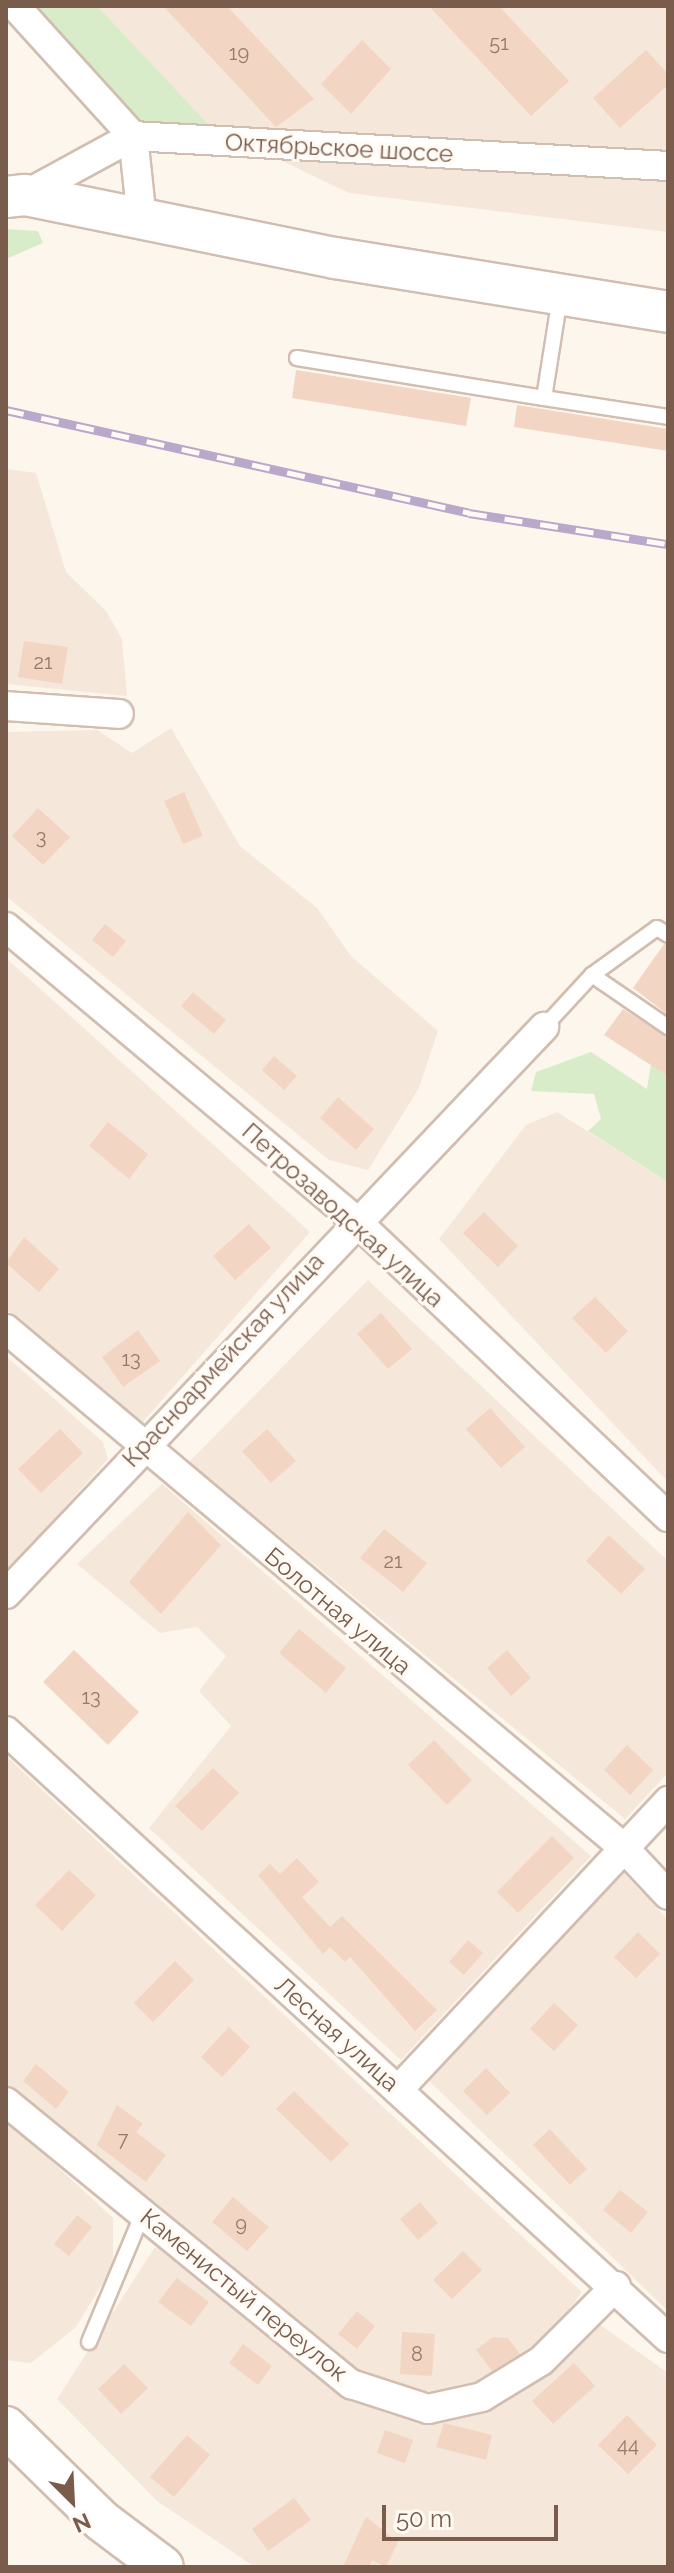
<!DOCTYPE html>
<html>
<head>
<meta charset="utf-8">
<style>
	body { margin:0 }
	#map { position:relative; width:674px; height:2573px; overflow:hidden; background:#fdf6ec; font-family:Raleway,sans-serif }
	div>[style] { position:absolute }
	.residential>* { inset:0; background:#f5e8da }
	.green>* { inset:0; background:#d8ecc9 }
	.building>* { inset:0; background:#f3d5c3 }
	.roads { filter:drop-shadow(2px 0 #d1beb0) drop-shadow(-2px 0 #d1beb0) drop-shadow(0 2px #d1beb0) drop-shadow(0 -2px #d1beb0) }
	.lane>* { height:14px; margin:-7px; padding:0 7px; transform-origin:7px; border-radius:7px; background:#fff }
	.street>* { height:28px; margin:-14px; padding:0 14px; transform-origin:14px; border-radius:14px; background:#fff }
	.secondary>* { height:40px; margin:-20px; padding:0 20px; transform-origin:20px; border-radius:20px; background:#fff }
	.rail>* { height:9px; margin-top:-4.5px; transform-origin:0; background:repeating-linear-gradient(90deg,#fffaf3 0 18px,#b9a8c9 0 36px); box-sizing:border-box; border-block:2px solid #b9a8c9 }
	span { translate:-50% -50%; white-space:nowrap; text-align:center; line-height:1.15; -webkit-text-stroke:6px #fffaf3; paint-order:stroke }
	.number-label { font-size:20px; color:#987a6a }
	.number-label span { -webkit-text-stroke-width:0 }
	.street-label { font-size:24px; color:#7a5c4d }
	.frame { position:absolute; inset:0; border:8px solid #7a5c4d; pointer-events:none }
	.north { position:absolute; left:32px; top:2461px; width:80px; height:80px; -webkit-text-stroke:6px #fffaf3; paint-order:stroke; rotate:156deg; font-size:22px; font-weight:700; line-height:32px; text-align:center; color:#7a5c4d }
	.north::after { content:''; display:block; margin:auto; width:28px; height:36px; background:#7a5c4d; clip-path:polygon(50% 0,100% 100%,50% 72%,0 100%) }
	.scale { position:absolute; left:382px; top:2505px; width:176px; height:36px; box-sizing:border-box; border:4px solid #7a5c4d; border-top:0; padding-left:10px; font-size:24px; line-height:28px; white-space:nowrap; color:#7a5c4d; -webkit-text-stroke:6px #fffaf3; paint-order:stroke }
</style>
</head>
<body>
<div id="map">
	<div class="residential">
		<i style="clip-path:polygon(86px 6px,668px 6px,668px 232px,349px 193px,190px 117px)"></i>
		<i style="clip-path:polygon(6px 469px,36px 473px,66px 572px,106px 611px,122px 639px,127px 696px,6px 684px)"></i>
		<i style="clip-path:polygon(171px 728px,240px 846px,317px 908px,351px 956px,438px 1031px,419px 1088px,368px 1170px,329px 1160px,6px 896px,6px 732px,97px 730px,132px 753px)"></i>
		<i style="clip-path:polygon(6px 958px,310px 1232px,140px 1425px,6px 1309px)"></i>
		<i style="clip-path:polygon(557px 1112px,668px 1182px,668px 1482px,439px 1239px,526px 1125px)"></i>
		<i style="clip-path:polygon(368px 1280px,668px 1561px,668px 1773px,625px 1819px,189px 1462px)"></i>
		<i style="clip-path:polygon(6px 1356px,103px 1442px,108px 1459px,6px 1573px)"></i>
		<i style="clip-path:polygon(162px 1484px,591px 1856px,401px 2060px,149px 1828px,231px 1726px,199px 1691px,226px 1656px,197px 1627px,160px 1633px,77px 1564px)"></i>
		<i style="clip-path:polygon(6px 1756px,582px 2292px,539px 2351px,495px 2382px,440px 2393px,373px 2384px,6px 2089px)"></i>
		<i style="clip-path:polygon(621px 1870px,668px 1920px,668px 2311px,427px 2079px)"></i>
		<i style="clip-path:polygon(6px 2119px,113px 2218px,113px 2266px,76px 2327px,31px 2363px,6px 2360px)"></i>
		<i style="clip-path:polygon(155px 2247px,187px 2261px,317px 2375px,389px 2414px,452px 2416px,504px 2401px,599px 2324px,668px 2373px,668px 2567px,255px 2567px,157px 2501px,57px 2399px)"></i>
	</div>
	<div class="green">
		<i style="clip-path:polygon(37px 6px,97px 6px,224px 141px,148px 131px)"></i>
		<i style="clip-path:polygon(6px 229px,38px 231px,43px 243px,6px 259px)"></i>
		<i style="clip-path:polygon(591px 1052px,647px 1089px,651px 1064px,668px 1076px,668px 1182px,588px 1131px,601px 1119px,594px 1094px,531px 1091px,536px 1072px)"></i>
	</div>
	<div class="building">
		<i style="clip-path:polygon(163px 6px,227px 6px,314px 99px,276px 127px)"></i>
		<i style="clip-path:polygon(429px 6px,499px 6px,569px 81px,531px 116px)"></i>
		<i style="clip-path:polygon(362px 40px,391px 69px,351px 114px,321px 84px)"></i>
		<i style="clip-path:polygon(646px 50px,668px 74px,668px 85px,620px 128px,593px 98px)"></i>
		<i style="clip-path:polygon(296px 370px,471px 398px,466px 426px,292px 398px)"></i>
		<i style="clip-path:polygon(517px 405px,668px 429px,668px 451px,514px 427px)"></i>
		<i style="clip-path:polygon(24px 641px,68px 647px,62px 684px,18px 677px)"></i>
		<i style="clip-path:polygon(184px 792px,203px 836px,183px 844px,164px 801px)"></i>
		<i style="clip-path:polygon(38px 808px,70px 837px,43px 865px,12px 836px)"></i>
		<i style="clip-path:polygon(105px 924px,126px 941px,113px 957px,92px 940px)"></i>
		<i style="clip-path:polygon(664px 944px,668px 945px,668px 1015px,633px 988px)"></i>
		<i style="clip-path:polygon(193px 992px,226px 1020px,214px 1034px,181px 1006px)"></i>
		<i style="clip-path:polygon(623px 1009px,668px 1037px,668px 1076px,604px 1035px)"></i>
		<i style="clip-path:polygon(274px 1056px,297px 1076px,284px 1090px,262px 1070px)"></i>
		<i style="clip-path:polygon(338px 1097px,374px 1129px,356px 1150px,320px 1118px)"></i>
		<i style="clip-path:polygon(108px 1122px,148px 1154px,129px 1179px,89px 1146px)"></i>
		<i style="clip-path:polygon(484px 1212px,518px 1246px,498px 1267px,463px 1233px)"></i>
		<i style="clip-path:polygon(249px 1224px,271px 1248px,235px 1280px,213px 1256px)"></i>
		<i style="clip-path:polygon(24px 1237px,59px 1269px,39px 1292px,6px 1263px)"></i>
		<i style="clip-path:polygon(595px 1297px,628px 1331px,606px 1353px,572px 1318px)"></i>
		<i style="clip-path:polygon(381px 1313px,412px 1349px,388px 1369px,357px 1334px)"></i>
		<i style="clip-path:polygon(138px 1330px,160px 1361px,123px 1387px,102px 1357px)"></i>
		<i style="clip-path:polygon(490px 1408px,525px 1447px,501px 1468px,466px 1429px)"></i>
		<i style="clip-path:polygon(60px 1429px,83px 1453px,41px 1493px,18px 1469px)"></i>
		<i style="clip-path:polygon(267px 1429px,296px 1461px,271px 1483px,242px 1451px)"></i>
		<i style="clip-path:polygon(188px 1512px,221px 1545px,161px 1614px,129px 1582px)"></i>
		<i style="clip-path:polygon(384px 1529px,427px 1563px,403px 1592px,360px 1558px)"></i>
		<i style="clip-path:polygon(609px 1535px,645px 1569px,621px 1594px,586px 1561px)"></i>
		<i style="clip-path:polygon(299px 1629px,346px 1668px,326px 1693px,279px 1653px)"></i>
		<i style="clip-path:polygon(74px 1650px,139px 1712px,108px 1745px,43px 1682px)"></i>
		<i style="clip-path:polygon(507px 1650px,531px 1678px,511px 1696px,487px 1668px)"></i>
		<i style="clip-path:polygon(434px 1740px,472px 1780px,447px 1805px,408px 1765px)"></i>
		<i style="clip-path:polygon(627px 1745px,653px 1770px,630px 1795px,604px 1770px)"></i>
		<i style="clip-path:polygon(213px 1768px,239px 1793px,202px 1831px,175px 1806px)"></i>
		<i style="clip-path:polygon(552px 1836px,574px 1858px,518px 1913px,497px 1892px)"></i>
		<i style="clip-path:polygon(297px 1858px,319px 1882px,302px 1897px,330px 1927px,342px 1916px,437px 2010px,415px 2031px,350px 1957px,345px 1962px,330px 1947px,323px 1954px,258px 1875px,270px 1864px,280px 1874px)"></i>
		<i style="clip-path:polygon(69px 1870px,96px 1895px,62px 1931px,35px 1905px)"></i>
		<i style="clip-path:polygon(638px 1932px,660px 1954px,636px 1978px,614px 1957px)"></i>
		<i style="clip-path:polygon(468px 1940px,483px 1953px,464px 1975px,449px 1962px)"></i>
		<i style="clip-path:polygon(175px 1961px,194px 1980px,153px 2022px,134px 2003px)"></i>
		<i style="clip-path:polygon(554px 2003px,578px 2025px,554px 2051px,530px 2029px)"></i>
		<i style="clip-path:polygon(229px 2027px,250px 2047px,222px 2077px,201px 2057px)"></i>
		<i style="clip-path:polygon(36px 2064px,69px 2092px,56px 2109px,23px 2081px)"></i>
		<i style="clip-path:polygon(486px 2068px,510px 2093px,487px 2115px,463px 2091px)"></i>
		<i style="clip-path:polygon(294px 2091px,349px 2144px,331px 2162px,276px 2109px)"></i>
		<i style="clip-path:polygon(117px 2105px,143px 2124px,136px 2132px,166px 2155px,146px 2182px,97px 2145px)"></i>
		<i style="clip-path:polygon(550px 2129px,587px 2169px,570px 2185px,533px 2145px)"></i>
		<i style="clip-path:polygon(620px 2190px,648px 2212px,631px 2233px,603px 2210px)"></i>
		<i style="clip-path:polygon(233px 2197px,269px 2227px,247px 2251px,212px 2222px)"></i>
		<i style="clip-path:polygon(420px 2202px,438px 2223px,418px 2240px,400px 2219px)"></i>
		<i style="clip-path:polygon(77px 2215px,92px 2227px,69px 2256px,54px 2244px)"></i>
		<i style="clip-path:polygon(463px 2251px,482px 2270px,452px 2299px,433px 2280px)"></i>
		<i style="clip-path:polygon(177px 2278px,209px 2302px,191px 2326px,158px 2302px)"></i>
		<i style="clip-path:polygon(357px 2311px,375px 2326px,357px 2349px,338px 2334px)"></i>
		<i style="clip-path:polygon(402px 2332px,435px 2334px,432px 2376px,400px 2374px)"></i>
		<i style="clip-path:polygon(493px 2337px,508px 2338px,520px 2354px,492px 2371px,476px 2350px)"></i>
		<i style="clip-path:polygon(243px 2344px,272px 2366px,258px 2385px,229px 2363px)"></i>
		<i style="clip-path:polygon(574px 2363px,595px 2386px,553px 2424px,532px 2401px)"></i>
		<i style="clip-path:polygon(124px 2364px,148px 2388px,121px 2414px,98px 2389px)"></i>
		<i style="clip-path:polygon(627px 2415px,657px 2445px,628px 2474px,598px 2445px)"></i>
		<i style="clip-path:polygon(444px 2423px,492px 2435px,486px 2460px,436px 2447px)"></i>
		<i style="clip-path:polygon(385px 2430px,413px 2440px,405px 2463px,377px 2453px)"></i>
		<i style="clip-path:polygon(187px 2435px,210px 2455px,174px 2497px,150px 2477px)"></i>
		<i style="clip-path:polygon(294px 2498px,311px 2520px,268px 2551px,252px 2529px)"></i>
		<i style="clip-path:polygon(366px 2517px,398px 2542px,386px 2567px,372px 2560px,369px 2567px,343px 2567px)"></i>
	</div>
	<div class="roads">
		<div class="lane">
			<i style="left:560px;top:297px;width:102px;rotate:99deg"></i>
			<i style="left:544px;top:398px;width:125px;rotate:8.7deg"></i>
			<i style="left:297px;top:358px;width:250px;rotate:9.2deg"></i>
			<i style="left:592px;top:975px;width:92px;rotate:34.4deg"></i>
			<i style="left:544px;top:1027px;width:71px;rotate:-47.3deg"></i>
			<i style="left:592px;top:975px;width:80px;rotate:-35.9deg"></i>
			<i style="left:657px;top:928px;width:13px;rotate:32deg"></i>
			<i style="left:89px;top:2342px;width:140px;rotate:-67.3deg"></i>
		</div>
		<div class="street">
			<i style="left:15px;top:6px;width:176px;rotate:47.8deg"></i>
			<i style="left:133px;top:136px;width:84px;rotate:83.9deg"></i>
			<i style="left:25px;top:195px;width:123px;rotate:-28.6deg"></i>
			<i style="left:133px;top:136px;width:536px;rotate:3.21deg"></i>
			<i style="left:6px;top:706px;width:113px;rotate:4deg"></i>
			<i style="left:6px;top:927px;width:454px;rotate:40deg"></i>
			<i style="left:354px;top:1219px;width:433px;rotate:43.5deg"></i>
			<i style="left:6px;top:1329px;width:807px;rotate:40.02deg"></i>
			<i style="left:624px;top:1848px;width:64px;rotate:46.9deg"></i>
			<i style="left:6px;top:1594px;width:782px;rotate:-46.5deg"></i>
			<i style="left:6px;top:1731px;width:898px;rotate:42.52deg"></i>
			<i style="left:398px;top:2090px;width:396px;rotate:-46.9deg"></i>
			<i style="left:6px;top:2102px;width:446px;rotate:39.3deg"></i>
			<i style="left:351px;top:2384px;width:81px;rotate:18deg"></i>
			<i style="left:428px;top:2409px;width:55px;rotate:-12.5deg"></i>
			<i style="left:482px;top:2397px;width:69px;rotate:-31.4deg"></i>
			<i style="left:541px;top:2361px;width:106px;rotate:-45deg"></i>
		</div>
		<div class="secondary">
			<i style="left:6px;top:197px;width:19px;rotate:-6deg"></i>
			<i style="left:25px;top:195px;width:316px;rotate:11.5deg"></i>
			<i style="left:335px;top:258px;width:337px;rotate:9.2deg"></i>
			<i style="left:6px;top:2427px;width:134px;rotate:44.4deg"></i>
			<i style="left:102px;top:2521px;width:76px;rotate:37deg"></i>
		</div>
	</div>
	<div class="rail">
		<i style="left:6px;top:410px;width:474px;rotate:12.5deg"></i>
		<i style="left:469px;top:513px;width:201px;rotate:8.9deg"></i>
	</div>
	<div class="number-label">
		<span style="left:499px;top:43px">51</span>
		<span style="left:239px;top:53px">19</span>
		<span style="left:43px;top:662px">21</span>
		<span style="left:41px;top:837px">3</span>
		<span style="left:131px;top:1359px">13</span>
		<span style="left:393px;top:1561px">21</span>
		<span style="left:91px;top:1697px">13</span>
		<span style="left:123px;top:2139px">7</span>
		<span style="left:241px;top:2224px">9</span>
		<span style="left:417px;top:2354px">8</span>
		<span style="left:628px;top:2445px">44</span>
	</div>
	<div class="street-label">
		<span style="left:339px;top:148px;rotate:3deg">Октябрьское шоссе</span>
		<span style="left:343px;top:1215px;rotate:42deg">Петрозаводская улица</span>
		<span style="left:223px;top:1360px;rotate:-47deg">Красноармейская улица</span>
		<span style="left:338px;top:1611px;rotate:40deg">Болотная улица</span>
		<span style="left:337px;top:2034px;rotate:42deg">Лесная улица</span>
		<span style="left:244px;top:2295px;rotate:39deg">Каменистый переулок</span>
	</div>
	<div class="frame"></div>
	<div class="north">N</div>
	<div class="scale">50 m</div>
</div>
</body>
</html>
